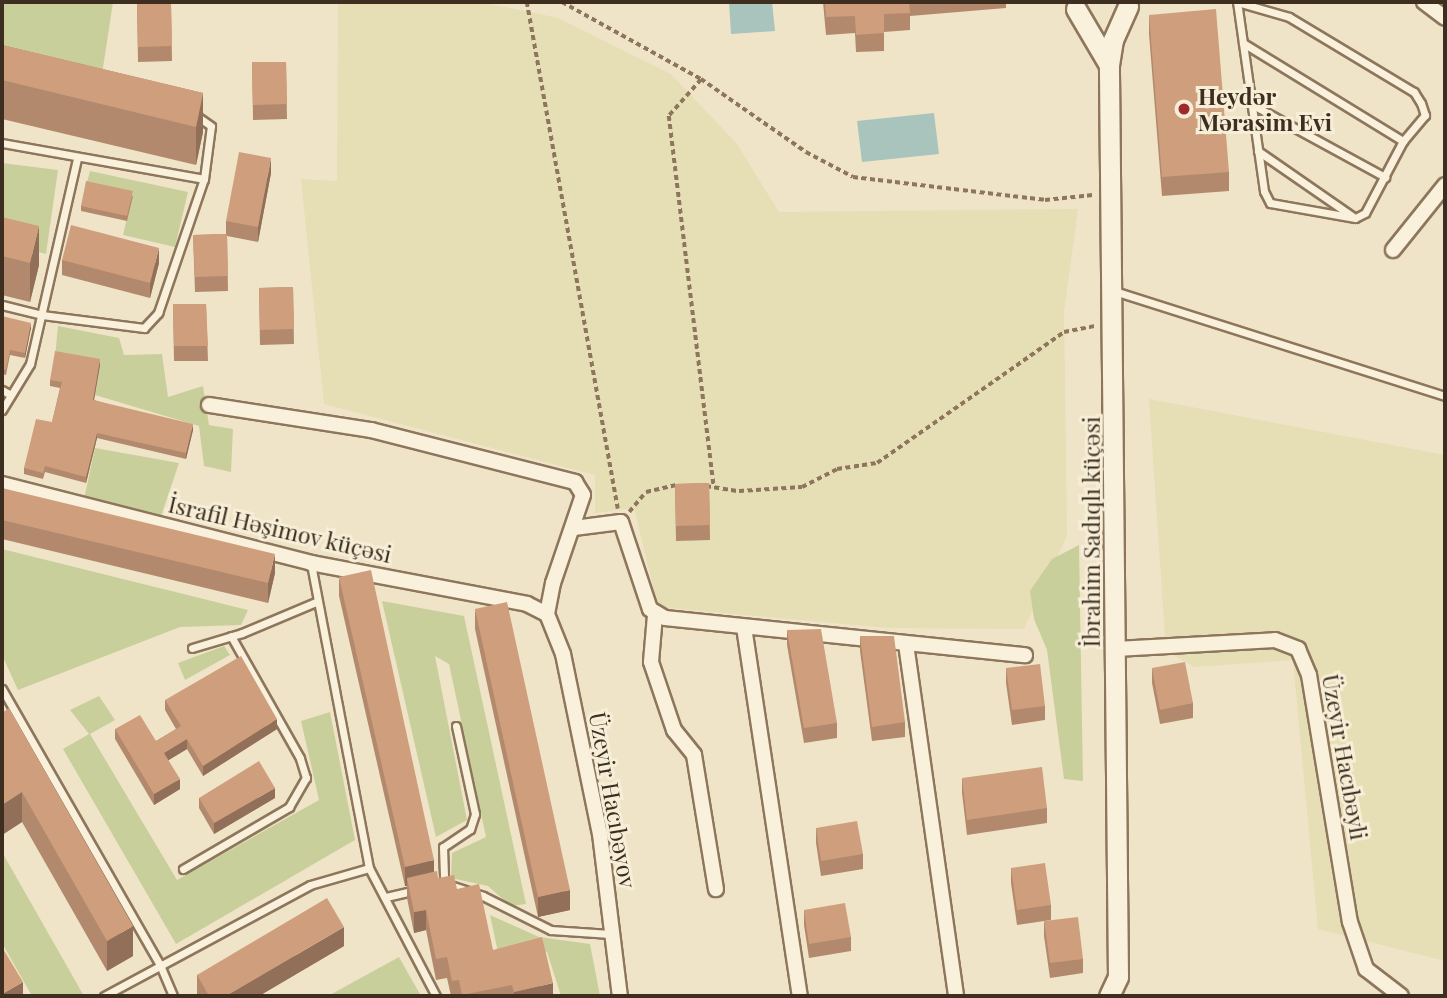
<!DOCTYPE html>
<html>
<head>
<meta charset="utf-8">
<style>
	body { margin:0 }
	#map { position:relative; width:1447px; height:998px; overflow:hidden; background:#f0e4c8; font-family:"Playfair Display",serif }
	div>[style] { position:absolute }
	.farmland>* { inset:0; background:#e6deb5 }
	.green>* { inset:0; background:#c9cf9b }
	.water>* { inset:0; background:#a9c4bc }
	.path>* { height:3.5px; margin-top:-1.75px; transform-origin:0; background:repeating-linear-gradient(90deg,#8d765c 0 5px,transparent 0 8.5px) }
	.roads { filter:drop-shadow(2px 0 #8d765c) drop-shadow(-2px 0 #8d765c) drop-shadow(0 2px #8d765c) drop-shadow(0 -2px #8d765c) }
	.lane>* { height:7px; margin:-3.5px; padding:0 3.5px; transform-origin:3.5px; border-radius:3.5px; background:#faf1dc }
	.street>* { height:14px; margin:-7px; padding:0 7px; transform-origin:7px; border-radius:7px; background:#faf1dc }
	.secondary>* { height:19px; margin:-9.5px; padding:0 9.5px; transform-origin:9.5px; border-radius:9.5px; background:#faf1dc }
	.wall>* { inset:0; background:#b2896c }
	.shaded-wall>* { inset:0; background:#916f58 }
	.building>* { inset:0; background:#cf9f7d }
	.dots>* { width:19px; height:19px; translate:-50% -50%; box-sizing:border-box; border:4px solid #f7eed8; border-radius:50% }
	span { translate:-50% -50%; white-space:nowrap; text-align:center; line-height:1.15; -webkit-text-stroke:6px #f7eed8; paint-order:stroke }
	.poi-label { font-size:23px; color:#3d2e20; font-weight:700 }
	.left { translate:0 -50%; text-align:left }
	.street-label { font-size:23px; color:#3d2e20 }
	.frame { position:absolute; inset:0; border:4px solid #3d2e20; pointer-events:none }
</style>
</head>
<body>
<div id="map">
	<div class="farmland">
		<i style="clip-path:polygon(338px 2px,481px 2px,558px 18px,671px 74px,737px 144px,779px 212px,1078px 209px,1064px 312px,1067px 536px,1024px 629px,887px 628px,658px 607px,634px 508px,595px 513px,595px 475px,324px 404px,301px 179px,337px 181px)"></i>
		<i style="clip-path:polygon(1149px 399px,1445px 455px,1445px 961px,1318px 929px,1293px 660px,1194px 667px,1166px 651px)"></i>
	</div>
	<div class="green">
		<i style="clip-path:polygon(2px 2px,113px 2px,101px 81px,2px 56px)"></i>
		<i style="clip-path:polygon(2px 163px,58px 170px,46px 254px,2px 242px)"></i>
		<i style="clip-path:polygon(90px 171px,188px 192px,175px 247px,123px 235px,132px 197px,86px 186px)"></i>
		<i style="clip-path:polygon(58px 326px,119px 338px,124px 355px,162px 354px,168px 397px,203px 386px,209px 425px,233px 429px,231px 472px,204px 466px,199px 426px,95px 395px,100px 365px,55px 357px)"></i>
		<i style="clip-path:polygon(95px 448px,179px 463px,154px 537px,80px 518px)"></i>
		<i style="clip-path:polygon(1079px 545px,1083px 781px,1064px 779px,1047px 650px,1034px 619px,1030px 591px,1052px 559px)"></i>
		<i style="clip-path:polygon(2px 549px,248px 610px,241px 625px,180px 627px,18px 690px,2px 655px)"></i>
		<i style="clip-path:polygon(382px 601px,464px 616px,526px 904px,511px 906px,488px 886px,451px 878px,452px 853px,486px 837px,449px 664px,435px 656px,467px 820px,436px 837px)"></i>
		<i style="clip-path:polygon(224px 646px,230px 655px,185px 680px,178px 663px)"></i>
		<i style="clip-path:polygon(99px 696px,115px 720px,90px 734px,177px 880px,319px 800px,301px 721px,330px 712px,355px 840px,176px 944px,63px 749px,89px 734px,70px 710px)"></i>
		<i style="clip-path:polygon(2px 852px,84px 996px,32px 996px,2px 943px)"></i>
		<i style="clip-path:polygon(490px 915px,539px 937px,590px 944px,600px 996px,561px 996px,547px 952px,499px 957px)"></i>
		<i style="clip-path:polygon(399px 957px,421px 996px,328px 996px)"></i>
	</div>
	<div class="water">
		<i style="clip-path:polygon(729px 2px,772px 2px,775px 31px,731px 34px)"></i>
		<i style="clip-path:polygon(934px 113px,939px 154px,862px 162px,857px 121px)"></i>
	</div>
	<div class="path">
		<i style="left:527px;top:2px;width:515px;rotate:79.82deg"></i>
		<i style="left:562px;top:2px;width:159px;rotate:29deg"></i>
		<i style="left:701px;top:79px;width:128px;rotate:34.8deg"></i>
		<i style="left:806px;top:152px;width:53px;rotate:28deg"></i>
		<i style="left:853px;top:177px;width:193px;rotate:6.8deg"></i>
		<i style="left:1045px;top:200px;width:48px;rotate:-5.9deg"></i>
		<i style="left:701px;top:80px;width:48px;rotate:131.6deg"></i>
		<i style="left:669px;top:116px;width:374px;rotate:83.1deg"></i>
		<i style="left:706px;top:486px;width:33px;rotate:9deg"></i>
		<i style="left:739px;top:491px;width:63px;rotate:-3.6deg"></i>
		<i style="left:802px;top:487px;width:39px;rotate:-27deg"></i>
		<i style="left:837px;top:469px;width:40px;rotate:-8.5deg"></i>
		<i style="left:877px;top:463px;width:228px;rotate:-35deg"></i>
		<i style="left:1064px;top:332px;width:32px;rotate:-11deg"></i>
		<i style="left:629px;top:512px;width:26px;rotate:-50deg"></i>
		<i style="left:646px;top:492px;width:32px;rotate:-13deg"></i>
	</div>
	<div class="roads">
		<div class="lane">
			<i style="left:1237px;top:2px;width:54px;rotate:16.1deg"></i>
			<i style="left:1289px;top:17px;width:146px;rotate:31deg"></i>
			<i style="left:1414px;top:92px;width:13px;rotate:58deg"></i>
			<i style="left:1421px;top:103px;width:13px;rotate:72deg"></i>
			<i style="left:1425px;top:115px;width:34px;rotate:130deg"></i>
			<i style="left:1403px;top:141px;width:81px;rotate:117.8deg"></i>
			<i style="left:1365px;top:213px;width:11px;rotate:153deg"></i>
			<i style="left:1355px;top:218px;width:86px;rotate:-170deg"></i>
			<i style="left:1270px;top:203px;width:13px;rotate:-117deg"></i>
			<i style="left:1264px;top:191px;width:191px;rotate:-98.1deg"></i>
			<i style="left:1243px;top:43px;width:188px;rotate:31.5deg"></i>
			<i style="left:1251px;top:104px;width:153px;rotate:28.6deg"></i>
			<i style="left:2px;top:143px;width:205px;rotate:10.1deg"></i>
			<i style="left:1258px;top:151px;width:114px;rotate:34.7deg"></i>
			<i style="left:1114px;top:291px;width:347px;rotate:17.6deg"></i>
			<i style="left:2px;top:305px;width:41px;rotate:14deg"></i>
			<i style="left:42px;top:315px;width:103px;rotate:7.3deg"></i>
			<i style="left:144px;top:328px;width:21px;rotate:-47deg"></i>
			<i style="left:158px;top:313px;width:142px;rotate:-71.1deg"></i>
			<i style="left:204px;top:179px;width:53px;rotate:-82.5deg"></i>
			<i style="left:211px;top:126px;width:19px;rotate:-145deg"></i>
			<i style="left:2px;top:390px;width:10px;rotate:29deg"></i>
			<i style="left:2px;top:410px;width:54px;rotate:-58.7deg"></i>
			<i style="left:30px;top:364px;width:211px;rotate:-77.1deg"></i>
			<i style="left:311px;top:564px;width:309px;rotate:79.2deg"></i>
			<i style="left:369px;top:868px;width:144px;rotate:62.4deg"></i>
			<i style="left:192px;top:648px;width:52px;rotate:-16.7deg"></i>
			<i style="left:242px;top:633px;width:82px;rotate:-22.8deg"></i>
			<i style="left:2px;top:689px;width:318px;rotate:60.2deg"></i>
			<i style="left:160px;top:965px;width:34px;rotate:67deg"></i>
			<i style="left:456px;top:726px;width:90px;rotate:77.8deg"></i>
			<i style="left:475px;top:814px;width:16px;rotate:108deg"></i>
			<i style="left:470px;top:829px;width:32px;rotate:146deg"></i>
			<i style="left:443px;top:847px;width:36px;rotate:88deg"></i>
			<i style="left:444px;top:883px;width:41px;rotate:18.4deg"></i>
			<i style="left:483px;top:896px;width:76px;rotate:26.6deg"></i>
			<i style="left:551px;top:930px;width:59px;rotate:3.9deg"></i>
			<i style="left:183px;top:869px;width:123px;rotate:-30.3deg"></i>
			<i style="left:289px;top:807px;width:34px;rotate:-60deg"></i>
			<i style="left:306px;top:778px;width:21px;rotate:-107deg"></i>
			<i style="left:300px;top:758px;width:140px;rotate:-119.5deg"></i>
			<i style="left:386px;top:897px;width:31px;rotate:-13deg"></i>
			<i style="left:104px;top:996px;width:234px;rotate:-28.3deg"></i>
			<i style="left:310px;top:885px;width:61px;rotate:-16.1deg"></i>
		</div>
		<div class="street">
			<i style="left:1424px;top:2px;width:26px;rotate:37deg"></i>
			<i style="left:1393px;top:250px;width:83px;rotate:-51.3deg"></i>
			<i style="left:209px;top:405px;width:164px;rotate:8.8deg"></i>
			<i style="left:371px;top:430px;width:211px;rotate:14.3deg"></i>
			<i style="left:575px;top:482px;width:15px;rotate:58deg"></i>
			<i style="left:583px;top:495px;width:93px;rotate:108.8deg"></i>
			<i style="left:553px;top:583px;width:32px;rotate:101deg"></i>
			<i style="left:2px;top:484px;width:319px;rotate:14.3deg"></i>
			<i style="left:311px;top:563px;width:220px;rotate:10.7deg"></i>
			<i style="left:527px;top:604px;width:22px;rotate:27deg"></i>
			<i style="left:574px;top:528px;width:47px;rotate:-7.3deg"></i>
			<i style="left:621px;top:522px;width:92px;rotate:71.6deg"></i>
			<i style="left:650px;top:609px;width:17px;rotate:31deg"></i>
			<i style="left:665px;top:618px;width:362px;rotate:5.9deg"></i>
			<i style="left:547px;top:614px;width:43px;rotate:68.2deg"></i>
			<i style="left:563px;top:654px;width:184px;rotate:78.4deg"></i>
			<i style="left:600px;top:834px;width:163px;rotate:83deg"></i>
			<i style="left:655px;top:615px;width:47px;rotate:94.9deg"></i>
			<i style="left:651px;top:662px;width:72px;rotate:71.3deg"></i>
			<i style="left:674px;top:730px;width:32px;rotate:51deg"></i>
			<i style="left:694px;top:755px;width:136px;rotate:80.7deg"></i>
			<i style="left:744px;top:627px;width:373px;rotate:81.4deg"></i>
			<i style="left:906px;top:644px;width:356px;rotate:81.9deg"></i>
			<i style="left:1116px;top:649px;width:159px;rotate:-3.2deg"></i>
			<i style="left:1275px;top:640px;width:25px;rotate:21deg"></i>
			<i style="left:1298px;top:649px;width:28px;rotate:67deg"></i>
			<i style="left:1309px;top:675px;width:250px;rotate:80.6deg"></i>
			<i style="left:1350px;top:922px;width:50px;rotate:71.2deg"></i>
			<i style="left:1366px;top:969px;width:44px;rotate:37.6deg"></i>
		</div>
		<div class="secondary">
			<i style="left:1076px;top:9px;width:65px;rotate:59.5deg"></i>
			<i style="left:1109px;top:65px;width:25px;rotate:-81deg"></i>
			<i style="left:1113px;top:40px;width:37px;rotate:-66deg"></i>
			<i style="left:1109px;top:996px;width:21px;rotate:-65deg"></i>
			<i style="left:1118px;top:977px;width:912px;rotate:-90.57deg"></i>
		</div>
	</div>
	<div class="wall">
		<i style="clip-path:polygon(823px 2px,1006px 2px,1006px 8px,910px 16px,910px 30px,884px 32px,884px 51px,856px 52px,855px 33px,826px 35px)"></i>
		<i style="clip-path:polygon(137px 4px,171px 4px,172px 61px,138px 62px)"></i>
		<i style="clip-path:polygon(1149px 15px,1229px 172px,1229px 191px,1162px 196px,1149px 34px)"></i>
		<i style="clip-path:polygon(2px 45px,203px 93px,203px 132px,196px 165px,2px 119px)"></i>
		<i style="clip-path:polygon(252px 62px,286px 62px,287px 119px,253px 120px)"></i>
		<i style="clip-path:polygon(271px 173px,258px 242px,227px 236px,228px 291px,195px 292px,193px 235px,226px 234px,226px 221px)"></i>
		<i style="clip-path:polygon(133px 196px,127px 221px,81px 211px,81px 206px)"></i>
		<i style="clip-path:polygon(2px 217px,39px 265px,30px 302px,2px 295px)"></i>
		<i style="clip-path:polygon(62px 260px,159px 263px,150px 298px,62px 275px)"></i>
		<i style="clip-path:polygon(293px 287px,294px 344px,260px 345px,259px 288px)"></i>
		<i style="clip-path:polygon(173px 304px,206px 304px,208px 361px,174px 361px)"></i>
		<i style="clip-path:polygon(2px 316px,31px 328px,25px 358px,10px 355px,6px 375px,2px 374px)"></i>
		<i style="clip-path:polygon(100px 365px,94px 400px,193px 430px,186px 459px,97px 438px,86px 483px,45px 472px,43px 479px,24px 474px,24px 468px,52px 422px,60px 388px,50px 386px,50px 380px)"></i>
		<i style="clip-path:polygon(709px 483px,710px 540px,676px 541px,675px 484px)"></i>
		<i style="clip-path:polygon(2px 488px,275px 573px,268px 603px,2px 539px)"></i>
		<i style="clip-path:polygon(339px 577px,434px 871px,438px 878px,457px 889px,493px 950px,553px 996px,451px 996px,447px 978px,436px 980px,426px 930px,414px 933px,407px 898px,407px 886px,405px 886px,339px 596px)"></i>
		<i style="clip-path:polygon(475px 609px,570px 910px,538px 917px,475px 629px)"></i>
		<i style="clip-path:polygon(787px 630px,837px 723px,837px 738px,804px 743px,787px 645px)"></i>
		<i style="clip-path:polygon(860px 636px,905px 722px,905px 737px,872px 741px,860px 651px)"></i>
		<i style="clip-path:polygon(1006px 668px,1045px 706px,1045px 720px,1012px 725px,1006px 683px)"></i>
		<i style="clip-path:polygon(1152px 668px,1193px 703px,1193px 718px,1160px 724px,1152px 683px)"></i>
		<i style="clip-path:polygon(165px 700px,277px 729px,203px 776px,187px 749px,168px 760px,180px 789px,154px 805px,115px 739px,115px 729px,156px 741px,176px 729px,165px 710px)"></i>
		<i style="clip-path:polygon(2px 713px,133px 956px,107px 971px,22px 822px,2px 835px)"></i>
		<i style="clip-path:polygon(962px 778px,1047px 808px,1047px 823px,967px 835px,962px 793px)"></i>
		<i style="clip-path:polygon(199px 798px,275px 798px,214px 834px,199px 808px)"></i>
		<i style="clip-path:polygon(816px 828px,863px 854px,863px 869px,821px 876px,816px 843px)"></i>
		<i style="clip-path:polygon(1011px 868px,1051px 905px,1051px 920px,1017px 925px,1011px 883px)"></i>
		<i style="clip-path:polygon(804px 910px,851px 937px,851px 951px,809px 958px,804px 925px)"></i>
		<i style="clip-path:polygon(1044px 921px,1083px 959px,1083px 973px,1050px 978px,1044px 936px)"></i>
		<i style="clip-path:polygon(344px 946px,259px 996px,198px 996px,197px 995px,197px 975px)"></i>
	</div>
	<div class="shaded-wall">
		<i style="clip-path:polygon(203px 93px,203px 132px,196px 165px,196px 127px)"></i>
		<i style="clip-path:polygon(271px 158px,271px 173px,258px 242px,258px 227px)"></i>
		<i style="clip-path:polygon(39px 226px,39px 265px,30px 302px,30px 263px)"></i>
		<i style="clip-path:polygon(159px 248px,159px 263px,150px 298px,150px 283px)"></i>
		<i style="clip-path:polygon(31px 323px,31px 328px,25px 358px,25px 353px)"></i>
		<i style="clip-path:polygon(100px 359px,100px 365px,93px 406px,93px 400px)"></i>
		<i style="clip-path:polygon(193px 424px,193px 430px,186px 459px,186px 453px)"></i>
		<i style="clip-path:polygon(97px 433px,97px 438px,86px 483px,86px 477px)"></i>
		<i style="clip-path:polygon(275px 554px,275px 573px,268px 603px,268px 583px)"></i>
		<i style="clip-path:polygon(277px 719px,277px 729px,203px 776px,203px 766px)"></i>
		<i style="clip-path:polygon(187px 739px,187px 749px,164px 763px,164px 753px)"></i>
		<i style="clip-path:polygon(180px 779px,180px 789px,154px 805px,154px 794px)"></i>
		<i style="clip-path:polygon(275px 788px,275px 798px,214px 834px,214px 823px)"></i>
		<i style="clip-path:polygon(22px 792px,22px 822px,2px 835px,2px 805px)"></i>
		<i style="clip-path:polygon(434px 860px,434px 879px,407px 878px,407px 886px,405px 886px,405px 867px)"></i>
		<i style="clip-path:polygon(570px 890px,570px 910px,538px 917px,538px 897px)"></i>
		<i style="clip-path:polygon(426px 910px,426px 930px,414px 933px,414px 912px)"></i>
		<i style="clip-path:polygon(133px 926px,133px 956px,107px 971px,107px 941px)"></i>
		<i style="clip-path:polygon(344px 927px,344px 946px,259px 996px,226px 996px)"></i>
		<i style="clip-path:polygon(23px 982px,23px 996px,2px 996px,2px 994px)"></i>
		<i style="clip-path:polygon(553px 983px,553px 996px,514px 996px,514px 992px)"></i>
	</div>
	<div class="building">
		<i style="clip-path:polygon(825px 2px,909px 2px,910px 13px,884px 14px,884px 33px,856px 35px,855px 16px,826px 17px)"></i>
		<i style="clip-path:polygon(137px 4px,171px 4px,172px 46px,138px 47px)"></i>
		<i style="clip-path:polygon(1216px 9px,1229px 172px,1162px 177px,1149px 15px)"></i>
		<i style="clip-path:polygon(2px 45px,203px 93px,196px 127px,2px 80px)"></i>
		<i style="clip-path:polygon(252px 62px,286px 62px,287px 104px,253px 105px)"></i>
		<i style="clip-path:polygon(239px 152px,271px 158px,258px 227px,226px 221px)"></i>
		<i style="clip-path:polygon(86px 181px,133px 191px,127px 216px,81px 206px)"></i>
		<i style="clip-path:polygon(2px 217px,39px 226px,30px 263px,2px 256px)"></i>
		<i style="clip-path:polygon(71px 225px,159px 248px,150px 283px,62px 260px)"></i>
		<i style="clip-path:polygon(227px 234px,228px 276px,195px 277px,193px 235px)"></i>
		<i style="clip-path:polygon(293px 287px,294px 329px,260px 330px,259px 288px)"></i>
		<i style="clip-path:polygon(173px 304px,206px 304px,208px 346px,174px 346px)"></i>
		<i style="clip-path:polygon(2px 316px,31px 323px,25px 353px,10px 350px,6px 370px,2px 369px)"></i>
		<i style="clip-path:polygon(55px 351px,100px 359px,93px 400px,193px 424px,186px 453px,97px 433px,86px 477px,45px 466px,43px 473px,24px 468px,36px 419px,52px 422px,62px 382px,50px 380px)"></i>
		<i style="clip-path:polygon(709px 483px,710px 525px,676px 526px,675px 484px)"></i>
		<i style="clip-path:polygon(2px 488px,275px 554px,268px 583px,2px 520px)"></i>
		<i style="clip-path:polygon(371px 570px,434px 860px,405px 867px,339px 577px)"></i>
		<i style="clip-path:polygon(507px 602px,570px 890px,538px 897px,475px 609px)"></i>
		<i style="clip-path:polygon(821px 629px,837px 723px,804px 728px,787px 630px)"></i>
		<i style="clip-path:polygon(860px 636px,894px 636px,905px 722px,872px 727px)"></i>
		<i style="clip-path:polygon(241px 656px,277px 719px,203px 766px,187px 739px,164px 753px,180px 779px,154px 794px,115px 729px,140px 715px,156px 741px,181px 726px,165px 700px)"></i>
		<i style="clip-path:polygon(1185px 662px,1193px 703px,1160px 710px,1152px 668px)"></i>
		<i style="clip-path:polygon(1040px 664px,1045px 706px,1012px 710px,1006px 668px)"></i>
		<i style="clip-path:polygon(9px 708px,133px 926px,107px 941px,22px 792px,2px 805px,2px 713px)"></i>
		<i style="clip-path:polygon(259px 761px,275px 788px,214px 823px,199px 798px)"></i>
		<i style="clip-path:polygon(1042px 767px,1047px 808px,967px 820px,962px 778px)"></i>
		<i style="clip-path:polygon(857px 821px,863px 854px,821px 861px,816px 828px)"></i>
		<i style="clip-path:polygon(1045px 863px,1051px 905px,1017px 910px,1011px 868px)"></i>
		<i style="clip-path:polygon(437px 871px,438px 878px,454px 875px,457px 889px,479px 884px,493px 950px,542px 937px,553px 983px,514px 992px,512px 985px,462px 995px,459px 980px,452px 981px,447px 957px,436px 959px,426px 910px,414px 912px,407px 878px)"></i>
		<i style="clip-path:polygon(327px 898px,344px 927px,226px 996px,209px 996px,197px 975px)"></i>
		<i style="clip-path:polygon(845px 903px,851px 937px,809px 944px,804px 910px)"></i>
		<i style="clip-path:polygon(1078px 917px,1083px 959px,1050px 963px,1044px 921px)"></i>
		<i style="clip-path:polygon(2px 947px,23px 982px,2px 994px)"></i>
	</div>
	<div class="dots">
		<i style="left:1184px;top:109px;background:#9e2a2b"></i>
	</div>
	<div class="poi-label">
		<span class="left" style="left:1198px;top:109px">Heydər<br>Mərasim Evi</span>
	</div>
	<div class="street-label">
		<span style="left:280px;top:529px;rotate:13deg">İsrafil Həşimov küçəsi</span>
		<span style="left:1091px;top:532px;rotate:-90deg">İbrahim Sadıqlı küçəsi</span>
		<span style="left:1345px;top:757px;rotate:80deg">Üzeyir Hacıbəyli</span>
		<span style="left:613px;top:800px;rotate:80deg">Üzeyir Hacıbəyov</span>
	</div>
	<div class="frame"></div>
</div>
</body>
</html>
